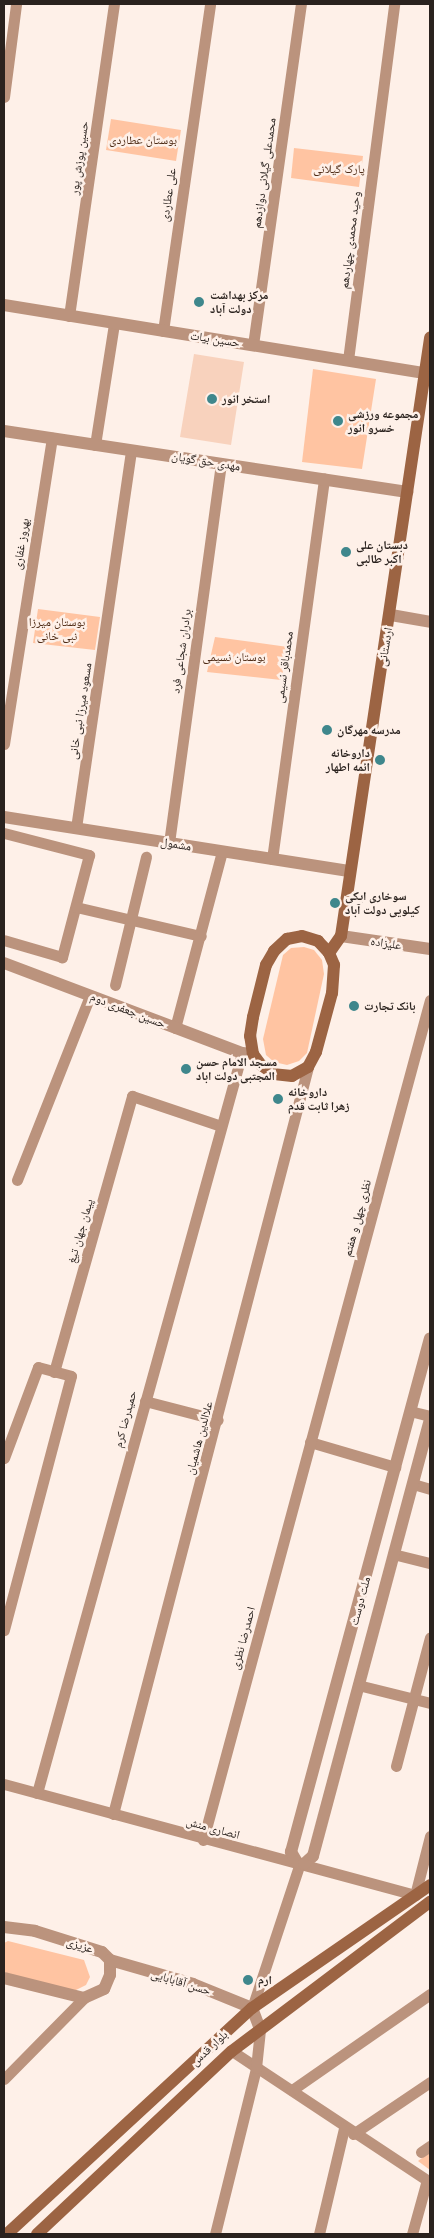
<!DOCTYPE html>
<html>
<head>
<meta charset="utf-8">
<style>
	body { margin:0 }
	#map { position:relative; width:434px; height:2238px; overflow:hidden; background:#fef0e8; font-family:Poppins,"Noto Naskh Arabic",sans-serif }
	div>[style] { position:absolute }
	.green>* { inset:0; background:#ffc4a2 }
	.water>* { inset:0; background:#f8d2bd }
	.minor>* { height:11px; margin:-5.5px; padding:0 5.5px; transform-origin:5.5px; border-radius:5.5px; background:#bb937d }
	.tertiary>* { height:12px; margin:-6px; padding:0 6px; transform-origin:6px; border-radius:6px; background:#bb937d }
	.secondary>* { height:12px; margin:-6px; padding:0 6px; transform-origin:6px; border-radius:6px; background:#9c6443 }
	.dots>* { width:14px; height:14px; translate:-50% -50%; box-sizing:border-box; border:2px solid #fef0e8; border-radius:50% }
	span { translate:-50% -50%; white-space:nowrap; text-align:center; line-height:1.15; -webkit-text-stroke:5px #fef0e8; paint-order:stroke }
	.park-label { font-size:12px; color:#4e2b15 }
	.street-label { font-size:12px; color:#2a221e }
	.poi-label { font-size:12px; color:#2a221e; font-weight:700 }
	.left { translate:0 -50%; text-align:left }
	.right { translate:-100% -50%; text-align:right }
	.frame { position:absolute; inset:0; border:5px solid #2a221e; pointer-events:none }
</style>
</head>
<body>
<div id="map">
	<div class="green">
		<i style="clip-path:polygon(111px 119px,181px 130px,176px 161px,106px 150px)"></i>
		<i style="clip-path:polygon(294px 148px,363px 156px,359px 187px,291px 178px)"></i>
		<i style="clip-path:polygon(313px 369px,376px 379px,362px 469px,302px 462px)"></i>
		<i style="clip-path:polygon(38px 609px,100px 617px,95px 650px,33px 643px)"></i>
		<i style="clip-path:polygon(215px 637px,288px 647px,281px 680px,207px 672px)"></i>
		<i style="clip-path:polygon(304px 947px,314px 950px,322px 960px,324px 974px,307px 1053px,299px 1061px,287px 1065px,274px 1062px,266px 1055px,263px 1039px,283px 955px,291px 948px)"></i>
		<i style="clip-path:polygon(8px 1941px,84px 1960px,90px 1977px,86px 1985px,70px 1993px,4px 1972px,4px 1943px)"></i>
		<i style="clip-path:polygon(430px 2152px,430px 2170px,418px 2161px)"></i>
	</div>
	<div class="water">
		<i style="clip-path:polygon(194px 354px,244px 362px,231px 445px,180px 437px)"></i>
	</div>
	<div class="minor">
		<i style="left:4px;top:97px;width:94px;rotate:-82.6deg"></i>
		<i style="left:69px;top:316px;width:315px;rotate:-81.8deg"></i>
		<i style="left:163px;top:331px;width:330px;rotate:-81.8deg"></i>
		<i style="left:253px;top:345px;width:344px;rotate:-82deg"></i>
		<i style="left:348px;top:360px;width:359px;rotate:-82.6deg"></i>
		<i style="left:95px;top:445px;width:123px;rotate:-81.1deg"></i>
		<i style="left:4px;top:744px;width:310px;rotate:-81.1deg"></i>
		<i style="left:76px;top:828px;width:382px;rotate:-81.7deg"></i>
		<i style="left:4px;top:833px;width:88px;rotate:14.5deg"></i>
		<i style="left:89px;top:855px;width:106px;rotate:104.8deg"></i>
		<i style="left:62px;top:957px;width:60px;rotate:-163.7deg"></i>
		<i style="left:169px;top:843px;width:383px;rotate:-82.2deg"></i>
		<i style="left:272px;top:859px;width:384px;rotate:-82.2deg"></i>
		<i style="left:76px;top:907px;width:128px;rotate:13.1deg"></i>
		<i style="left:115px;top:985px;width:132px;rotate:-76.4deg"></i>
		<i style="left:175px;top:1028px;width:183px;rotate:-75.1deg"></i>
		<i style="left:17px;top:1180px;width:198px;rotate:-68.4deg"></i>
		<i style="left:54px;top:1372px;width:287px;rotate:-74.2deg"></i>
		<i style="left:132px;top:1096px;width:94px;rotate:18.6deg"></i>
		<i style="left:145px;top:1401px;width:75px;rotate:14.6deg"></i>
		<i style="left:410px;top:1411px;width:21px;rotate:14deg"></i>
		<i style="left:310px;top:1442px;width:89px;rotate:16.4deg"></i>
		<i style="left:4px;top:1458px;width:97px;rotate:-69.5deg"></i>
		<i style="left:38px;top:1367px;width:34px;rotate:15deg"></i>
		<i style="left:71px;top:1376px;width:263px;rotate:104.8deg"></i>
		<i style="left:413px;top:1484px;width:18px;rotate:16deg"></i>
		<i style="left:393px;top:1554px;width:38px;rotate:14deg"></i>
		<i style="left:358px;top:1685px;width:74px;rotate:14deg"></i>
		<i style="left:396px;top:1766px;width:133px;rotate:-75.2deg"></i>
		<i style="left:4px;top:1784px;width:426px;rotate:15.1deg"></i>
		<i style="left:415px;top:1895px;width:61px;rotate:-75.7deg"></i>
		<i style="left:37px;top:1793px;width:768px;rotate:-74.52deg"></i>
		<i style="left:113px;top:1814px;width:772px;rotate:-75.37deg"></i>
		<i style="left:203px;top:1840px;width:870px;rotate:-74.88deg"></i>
		<i style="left:252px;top:2008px;width:153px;rotate:-71.7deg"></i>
		<i style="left:232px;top:2051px;width:237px;rotate:33.5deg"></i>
		<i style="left:4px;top:2079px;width:114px;rotate:-45.4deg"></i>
		<i style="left:292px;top:2090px;width:168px;rotate:-34.8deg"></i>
		<i style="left:353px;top:2134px;width:93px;rotate:-34deg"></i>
		<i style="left:421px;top:2152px;width:11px;rotate:-34deg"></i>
		<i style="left:215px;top:2234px;width:171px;rotate:-76.1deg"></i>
		<i style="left:256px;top:2068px;width:39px;rotate:-84deg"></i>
		<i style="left:319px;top:2234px;width:109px;rotate:-76.7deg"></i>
		<i style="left:412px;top:2234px;width:56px;rotate:-74.5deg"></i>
	</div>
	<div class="tertiary">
		<i style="left:4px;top:305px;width:426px;rotate:9.2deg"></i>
		<i style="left:4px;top:431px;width:408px;rotate:8.6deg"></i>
		<i style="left:391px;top:615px;width:40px;rotate:10deg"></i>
		<i style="left:4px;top:817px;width:349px;rotate:8.9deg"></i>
		<i style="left:341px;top:936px;width:90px;rotate:8.3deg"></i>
		<i style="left:4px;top:963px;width:254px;rotate:20.7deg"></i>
		<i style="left:242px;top:1053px;width:11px;rotate:5deg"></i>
		<i style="left:297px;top:1862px;width:12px;rotate:-121deg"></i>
		<i style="left:291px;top:1852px;width:532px;rotate:-74.87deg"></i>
		<i style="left:304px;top:1864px;width:12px;rotate:-42deg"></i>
		<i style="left:313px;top:1856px;width:451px;rotate:-75deg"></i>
		<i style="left:4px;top:1927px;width:31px;rotate:7deg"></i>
		<i style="left:35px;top:1931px;width:70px;rotate:17.4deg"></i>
		<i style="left:102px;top:1952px;width:11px;rotate:45deg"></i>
		<i style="left:110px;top:1960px;width:15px;rotate:90deg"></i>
		<i style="left:110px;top:1975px;width:15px;rotate:113deg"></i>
		<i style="left:104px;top:1989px;width:22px;rotate:156deg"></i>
		<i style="left:84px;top:1998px;width:82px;rotate:-166deg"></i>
		<i style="left:110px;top:1960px;width:86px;rotate:16.1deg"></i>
		<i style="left:193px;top:1984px;width:64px;rotate:22.1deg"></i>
		<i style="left:252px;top:2008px;width:22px;rotate:69deg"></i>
	</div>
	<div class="secondary">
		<i style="left:302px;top:936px;width:17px;rotate:17deg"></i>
		<i style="left:318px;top:941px;width:16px;rotate:47deg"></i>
		<i style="left:329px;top:953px;width:13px;rotate:67deg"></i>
		<i style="left:334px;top:965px;width:28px;rotate:94deg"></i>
		<i style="left:332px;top:993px;width:61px;rotate:105.2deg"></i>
		<i style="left:316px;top:1052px;width:17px;rotate:118deg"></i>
		<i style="left:308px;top:1067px;width:18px;rotate:151deg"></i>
		<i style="left:292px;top:1076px;width:18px;rotate:-174deg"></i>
		<i style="left:274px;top:1074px;width:16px;rotate:-145deg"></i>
		<i style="left:261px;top:1065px;width:14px;rotate:-126deg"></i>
		<i style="left:253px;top:1054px;width:18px;rotate:-99deg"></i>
		<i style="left:250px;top:1036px;width:19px;rotate:-81deg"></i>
		<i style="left:253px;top:1017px;width:54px;rotate:-76deg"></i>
		<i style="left:266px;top:965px;width:16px;rotate:-60deg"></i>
		<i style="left:274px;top:951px;width:18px;rotate:-43deg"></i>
		<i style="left:287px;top:939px;width:15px;rotate:-11deg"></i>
		<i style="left:329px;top:953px;width:21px;rotate:-55deg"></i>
		<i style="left:341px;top:936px;width:605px;rotate:-81.53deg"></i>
		<i style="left:7px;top:2234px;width:333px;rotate:-42.7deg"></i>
		<i style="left:252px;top:2008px;width:216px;rotate:-34.6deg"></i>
		<i style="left:37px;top:2234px;width:267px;rotate:-43.2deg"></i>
		<i style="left:232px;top:2051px;width:248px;rotate:-37deg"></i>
	</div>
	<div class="dots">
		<i style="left:199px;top:302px;background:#3f878c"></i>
		<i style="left:212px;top:399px;background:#3f878c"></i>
		<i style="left:338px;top:421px;background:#3f878c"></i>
		<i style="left:346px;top:552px;background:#3f878c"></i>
		<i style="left:327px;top:730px;background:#3f878c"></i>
		<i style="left:380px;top:760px;background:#3f878c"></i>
		<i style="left:335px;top:903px;background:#3f878c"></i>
		<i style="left:354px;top:1006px;background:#3f878c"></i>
		<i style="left:186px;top:1069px;background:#3f878c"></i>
		<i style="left:278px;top:1099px;background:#3f878c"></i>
		<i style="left:248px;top:1980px;background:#3f878c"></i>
	</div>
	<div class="park-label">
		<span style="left:143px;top:140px">بوستان عطاردی</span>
		<span style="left:339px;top:169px">پارک گیلانی</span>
		<span style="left:57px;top:629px">بوستان میرزا<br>نبی خانی</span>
		<span style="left:234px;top:657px">بوستان نسیمی</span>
	</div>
	<div class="street-label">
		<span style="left:79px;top:158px;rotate:-82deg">حسین پوزش پور</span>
		<span style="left:264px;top:173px;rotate:-82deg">محمدعلی گیلانی دوازدهم</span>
		<span style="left:168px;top:195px;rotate:-82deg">علی عطاردی</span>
		<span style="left:350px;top:240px;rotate:-83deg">وحید محمدی چهاردهم</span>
		<span style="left:215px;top:339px;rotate:9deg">حسین بیات</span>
		<span style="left:206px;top:461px;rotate:9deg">مهدی حق گویان</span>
		<span style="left:21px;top:544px;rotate:-81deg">بهروز غفاری</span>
		<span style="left:385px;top:647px;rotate:-81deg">اردستانی</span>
		<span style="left:181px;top:651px;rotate:-82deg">برادران شجاعی فرد</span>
		<span style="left:284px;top:667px;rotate:-82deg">محمدباقر نسیمی</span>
		<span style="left:80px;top:711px;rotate:-81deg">مسعود میرزا نبی خانی</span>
		<span style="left:176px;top:844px;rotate:9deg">مشمول</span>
		<span style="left:386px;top:943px;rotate:9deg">علیزاده</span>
		<span style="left:128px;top:1010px;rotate:21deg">حسین جعفری دوم</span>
		<span style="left:357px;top:1218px;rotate:-75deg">نظری چهل و هفتم</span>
		<span style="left:80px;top:1231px;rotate:-74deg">پیمان جهان تیغ</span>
		<span style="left:125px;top:1419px;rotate:-75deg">حمیدرضا کرم</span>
		<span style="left:199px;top:1438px;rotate:-75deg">علاالدین هاشمیان</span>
		<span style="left:360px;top:1601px;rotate:-75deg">ملت دوست</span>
		<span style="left:243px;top:1638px;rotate:-75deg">احمدرضا نظری</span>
		<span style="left:213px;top:1828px;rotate:15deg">انصاری منش</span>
		<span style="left:80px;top:1945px;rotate:17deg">عزیزی</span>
		<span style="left:181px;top:1982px;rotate:17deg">حسن آقابابایی</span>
		<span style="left:209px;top:2048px;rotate:-43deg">بلوار قدس</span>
	</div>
	<div class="poi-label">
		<span class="left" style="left:210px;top:302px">مرکز بهداشت<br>دولت آباد</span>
		<span class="left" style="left:222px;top:399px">استخر انور</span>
		<span class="left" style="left:348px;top:421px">مجموعه ورزشی<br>خسرو انور</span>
		<span class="left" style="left:356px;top:552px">دبستان علی<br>اکبر طالبی</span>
		<span class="left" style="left:337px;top:730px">مدرسه مهرگان</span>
		<span class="right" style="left:370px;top:760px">داروخانه<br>ائمه اطهار</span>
		<span class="left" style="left:345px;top:903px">سوخاری ایکی<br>کیلویی دولت آباد</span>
		<span class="left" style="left:364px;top:1006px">بانک تجارت</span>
		<span class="left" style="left:196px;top:1069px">مسجد الامام حسن<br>المجتبى دولت اباد</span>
		<span class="left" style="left:288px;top:1099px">داروخانه<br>زهرا ثابت قدم</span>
		<span class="left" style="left:258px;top:1980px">ارم</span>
	</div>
	<div class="frame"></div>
</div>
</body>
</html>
